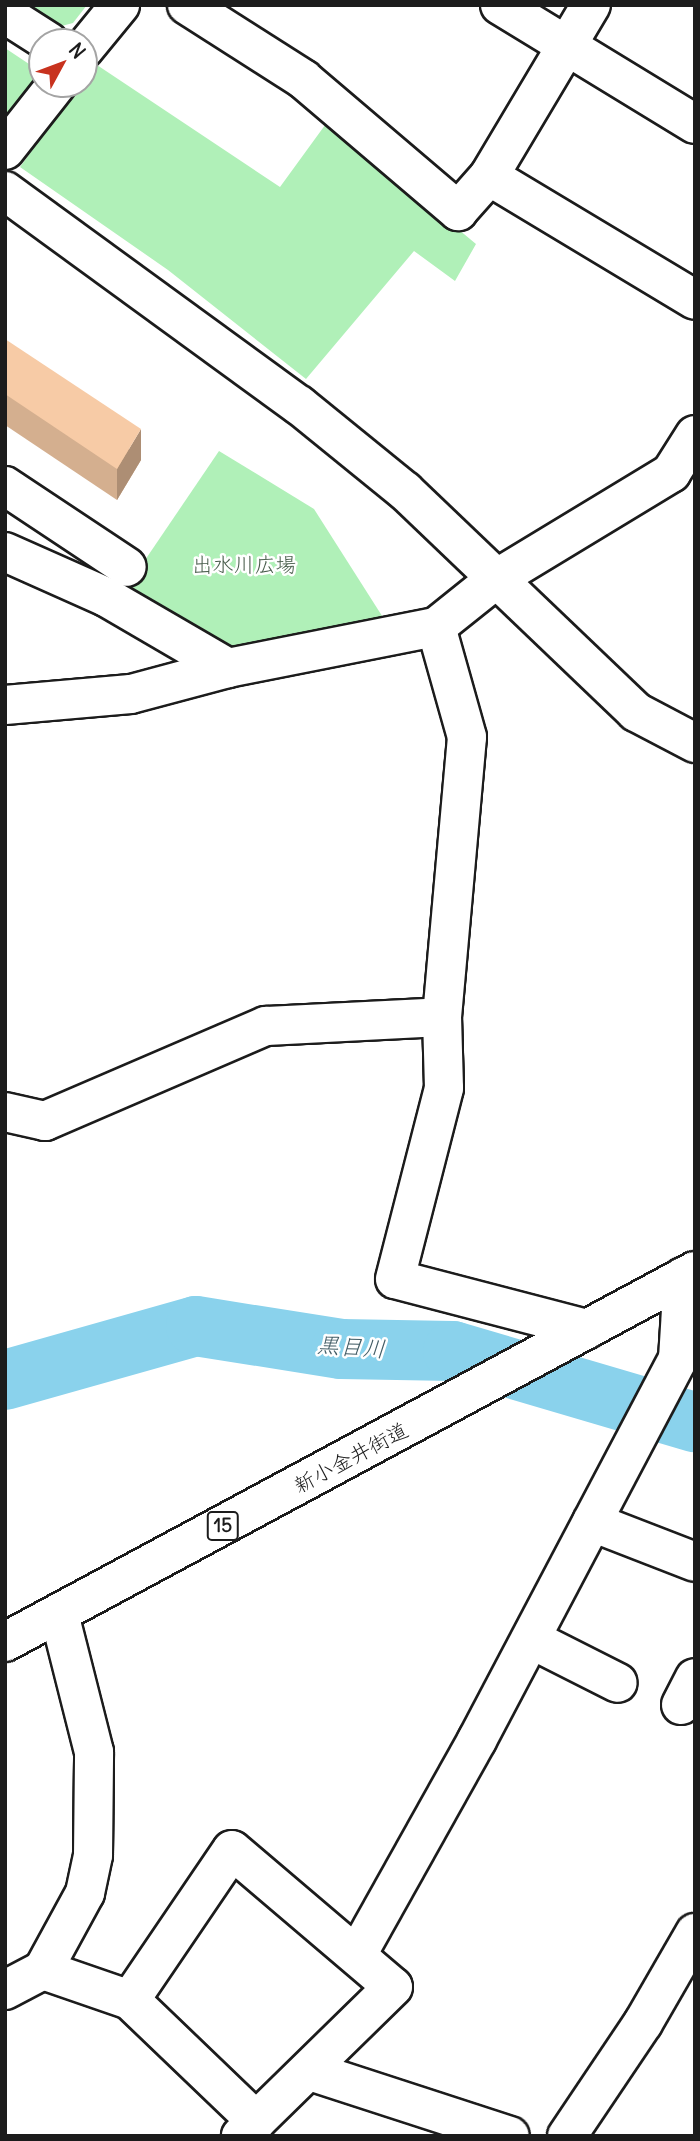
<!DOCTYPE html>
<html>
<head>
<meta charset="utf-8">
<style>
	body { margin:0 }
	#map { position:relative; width:700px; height:2141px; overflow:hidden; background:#fff; font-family:Delius,"Klee One",sans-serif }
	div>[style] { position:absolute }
	.green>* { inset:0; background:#b0f0b8 }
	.river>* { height:60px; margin:-30px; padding:0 30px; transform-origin:30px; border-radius:30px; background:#8ad2ec }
	.roads { filter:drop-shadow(2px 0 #1c1c1c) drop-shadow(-2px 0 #1c1c1c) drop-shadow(0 2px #1c1c1c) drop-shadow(0 -2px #1c1c1c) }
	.minor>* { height:38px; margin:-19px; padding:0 19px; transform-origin:19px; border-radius:19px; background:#fff }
	.major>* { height:38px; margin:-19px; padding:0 19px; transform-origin:19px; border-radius:19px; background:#fff }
	.wall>* { inset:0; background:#d4af8f }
	.shaded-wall>* { inset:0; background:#ad8e74 }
	.building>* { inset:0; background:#f7cba6 }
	span { translate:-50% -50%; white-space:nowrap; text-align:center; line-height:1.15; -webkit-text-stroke:5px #fff; paint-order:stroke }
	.shield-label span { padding:2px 5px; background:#fff; border:2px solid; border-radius:5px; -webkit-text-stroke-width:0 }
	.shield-label { font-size:19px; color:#1c1c1c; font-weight:700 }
	.park-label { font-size:21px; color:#485c4b }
	.street-label { font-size:21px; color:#1c1c1c }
	.water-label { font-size:23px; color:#425c65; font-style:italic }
	.frame { position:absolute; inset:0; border:7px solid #1c1c1c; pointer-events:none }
	.north { position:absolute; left:28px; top:28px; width:70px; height:70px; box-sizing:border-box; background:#fff; border:2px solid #a4a4a4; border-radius:50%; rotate:49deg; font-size:19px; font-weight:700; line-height:28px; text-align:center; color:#1c1c1c }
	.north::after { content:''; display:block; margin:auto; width:24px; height:32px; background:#c8321e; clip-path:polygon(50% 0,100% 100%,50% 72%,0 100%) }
</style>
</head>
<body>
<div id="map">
	<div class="green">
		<i style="clip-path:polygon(13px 5px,87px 5px,73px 23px,50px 29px)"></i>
		<i style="clip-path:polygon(5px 48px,41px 72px,5px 119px)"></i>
		<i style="clip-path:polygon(94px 63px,280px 187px,328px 121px,476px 244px,455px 281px,414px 251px,306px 379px,168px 270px,20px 167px,80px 84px,84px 84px)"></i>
		<i style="clip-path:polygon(219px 451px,314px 509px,391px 630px,225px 651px,124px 591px)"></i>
	</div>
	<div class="river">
		<i style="left:5px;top:1380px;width:198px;rotate:-15.8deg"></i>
		<i style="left:196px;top:1326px;width:147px;rotate:9deg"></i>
		<i style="left:341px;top:1349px;width:112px;rotate:1deg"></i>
		<i style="left:453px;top:1351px;width:252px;rotate:16.4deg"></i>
	</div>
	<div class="roads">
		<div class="minor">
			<i style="left:187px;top:5px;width:138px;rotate:32.5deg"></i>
			<i style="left:303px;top:79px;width:204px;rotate:40.4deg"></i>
			<i style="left:458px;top:211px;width:47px;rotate:-48.5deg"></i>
			<i style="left:489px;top:176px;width:199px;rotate:-59.2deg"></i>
			<i style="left:500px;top:5px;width:228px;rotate:31.4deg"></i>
			<i style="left:5px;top:14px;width:52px;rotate:32.5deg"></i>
			<i style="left:84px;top:49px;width:57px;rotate:-50.7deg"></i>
			<i style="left:5px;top:150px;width:84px;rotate:-51.8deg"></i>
			<i style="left:489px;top:176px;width:240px;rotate:31deg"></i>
			<i style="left:5px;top:191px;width:364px;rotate:36.1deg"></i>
			<i style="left:299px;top:405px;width:136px;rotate:39.1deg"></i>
			<i style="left:405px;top:491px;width:320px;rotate:43.7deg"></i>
			<i style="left:636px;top:712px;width:67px;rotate:27.7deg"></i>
			<i style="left:5px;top:486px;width:146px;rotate:33.6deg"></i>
			<i style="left:5px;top:552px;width:111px;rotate:24deg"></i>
			<i style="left:106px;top:597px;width:141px;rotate:30.2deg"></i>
			<i style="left:5px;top:705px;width:126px;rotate:-5deg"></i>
			<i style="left:131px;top:694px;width:100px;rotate:-15deg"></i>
			<i style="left:228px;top:668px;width:212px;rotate:-11.2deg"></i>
			<i style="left:5px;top:1112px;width:41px;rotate:12.7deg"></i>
			<i style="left:45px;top:1121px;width:241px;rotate:-23.3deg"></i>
			<i style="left:266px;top:1026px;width:176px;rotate:-2.9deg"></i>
			<i style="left:587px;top:1329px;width:198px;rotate:-165.4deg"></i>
			<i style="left:395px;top:1279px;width:197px;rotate:-75.6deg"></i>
			<i style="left:444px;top:1088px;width:71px;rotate:-91.6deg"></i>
			<i style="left:442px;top:1017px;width:281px;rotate:-84.9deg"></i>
			<i style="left:467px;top:737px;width:114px;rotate:-105.7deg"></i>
			<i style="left:436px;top:627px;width:77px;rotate:-38.7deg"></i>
			<i style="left:496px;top:579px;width:205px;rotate:-31.2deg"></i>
			<i style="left:671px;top:473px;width:45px;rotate:-57.7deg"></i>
			<i style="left:592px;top:1522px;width:110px;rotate:21.2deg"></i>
			<i style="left:531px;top:1639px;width:97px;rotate:26.8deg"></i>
			<i style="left:681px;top:1705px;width:30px;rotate:-63deg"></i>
			<i style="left:358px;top:1953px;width:244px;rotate:-60.8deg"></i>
			<i style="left:477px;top:1740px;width:431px;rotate:-62.2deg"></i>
			<i style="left:678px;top:1359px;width:82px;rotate:-86.5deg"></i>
			<i style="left:43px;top:1970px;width:88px;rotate:-61.4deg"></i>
			<i style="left:85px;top:1893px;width:39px;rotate:-78deg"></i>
			<i style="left:93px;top:1855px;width:103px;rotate:-89.4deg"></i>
			<i style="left:94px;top:1752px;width:142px;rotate:-104.2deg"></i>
			<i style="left:5px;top:1990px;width:43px;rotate:-27.8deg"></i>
			<i style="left:43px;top:1970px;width:92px;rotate:19deg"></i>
			<i style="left:130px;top:2000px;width:175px;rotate:43.8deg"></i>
			<i style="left:130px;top:2000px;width:181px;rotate:-55.8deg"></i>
			<i style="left:232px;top:1850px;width:211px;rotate:40.4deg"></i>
			<i style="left:393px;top:1987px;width:213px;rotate:135.6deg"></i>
			<i style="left:310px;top:2071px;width:210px;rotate:18deg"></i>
			<i style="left:567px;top:2136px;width:136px;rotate:-56.1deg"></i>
			<i style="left:643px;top:2023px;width:104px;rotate:-60deg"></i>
		</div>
		<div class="major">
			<i style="left:5px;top:1642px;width:783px;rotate:-28.27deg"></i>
		</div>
	</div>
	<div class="wall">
		<i style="clip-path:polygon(5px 339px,141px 460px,117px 500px,5px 425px)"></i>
	</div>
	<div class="shaded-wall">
		<i style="clip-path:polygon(141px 429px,141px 460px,117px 500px,117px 469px)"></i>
	</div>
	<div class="building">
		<i style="clip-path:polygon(5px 339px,141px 429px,117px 469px,5px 394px)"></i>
	</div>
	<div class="shield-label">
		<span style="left:223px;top:1526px">15</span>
	</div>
	<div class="park-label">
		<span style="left:244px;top:565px">出水川広場</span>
	</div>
	<div class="street-label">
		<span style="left:351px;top:1458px;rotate:-28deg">新小金井街道</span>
	</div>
	<div class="water-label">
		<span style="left:351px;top:1347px;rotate:4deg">黒目川</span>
	</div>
	<div class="frame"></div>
	<div class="north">N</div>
</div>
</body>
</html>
